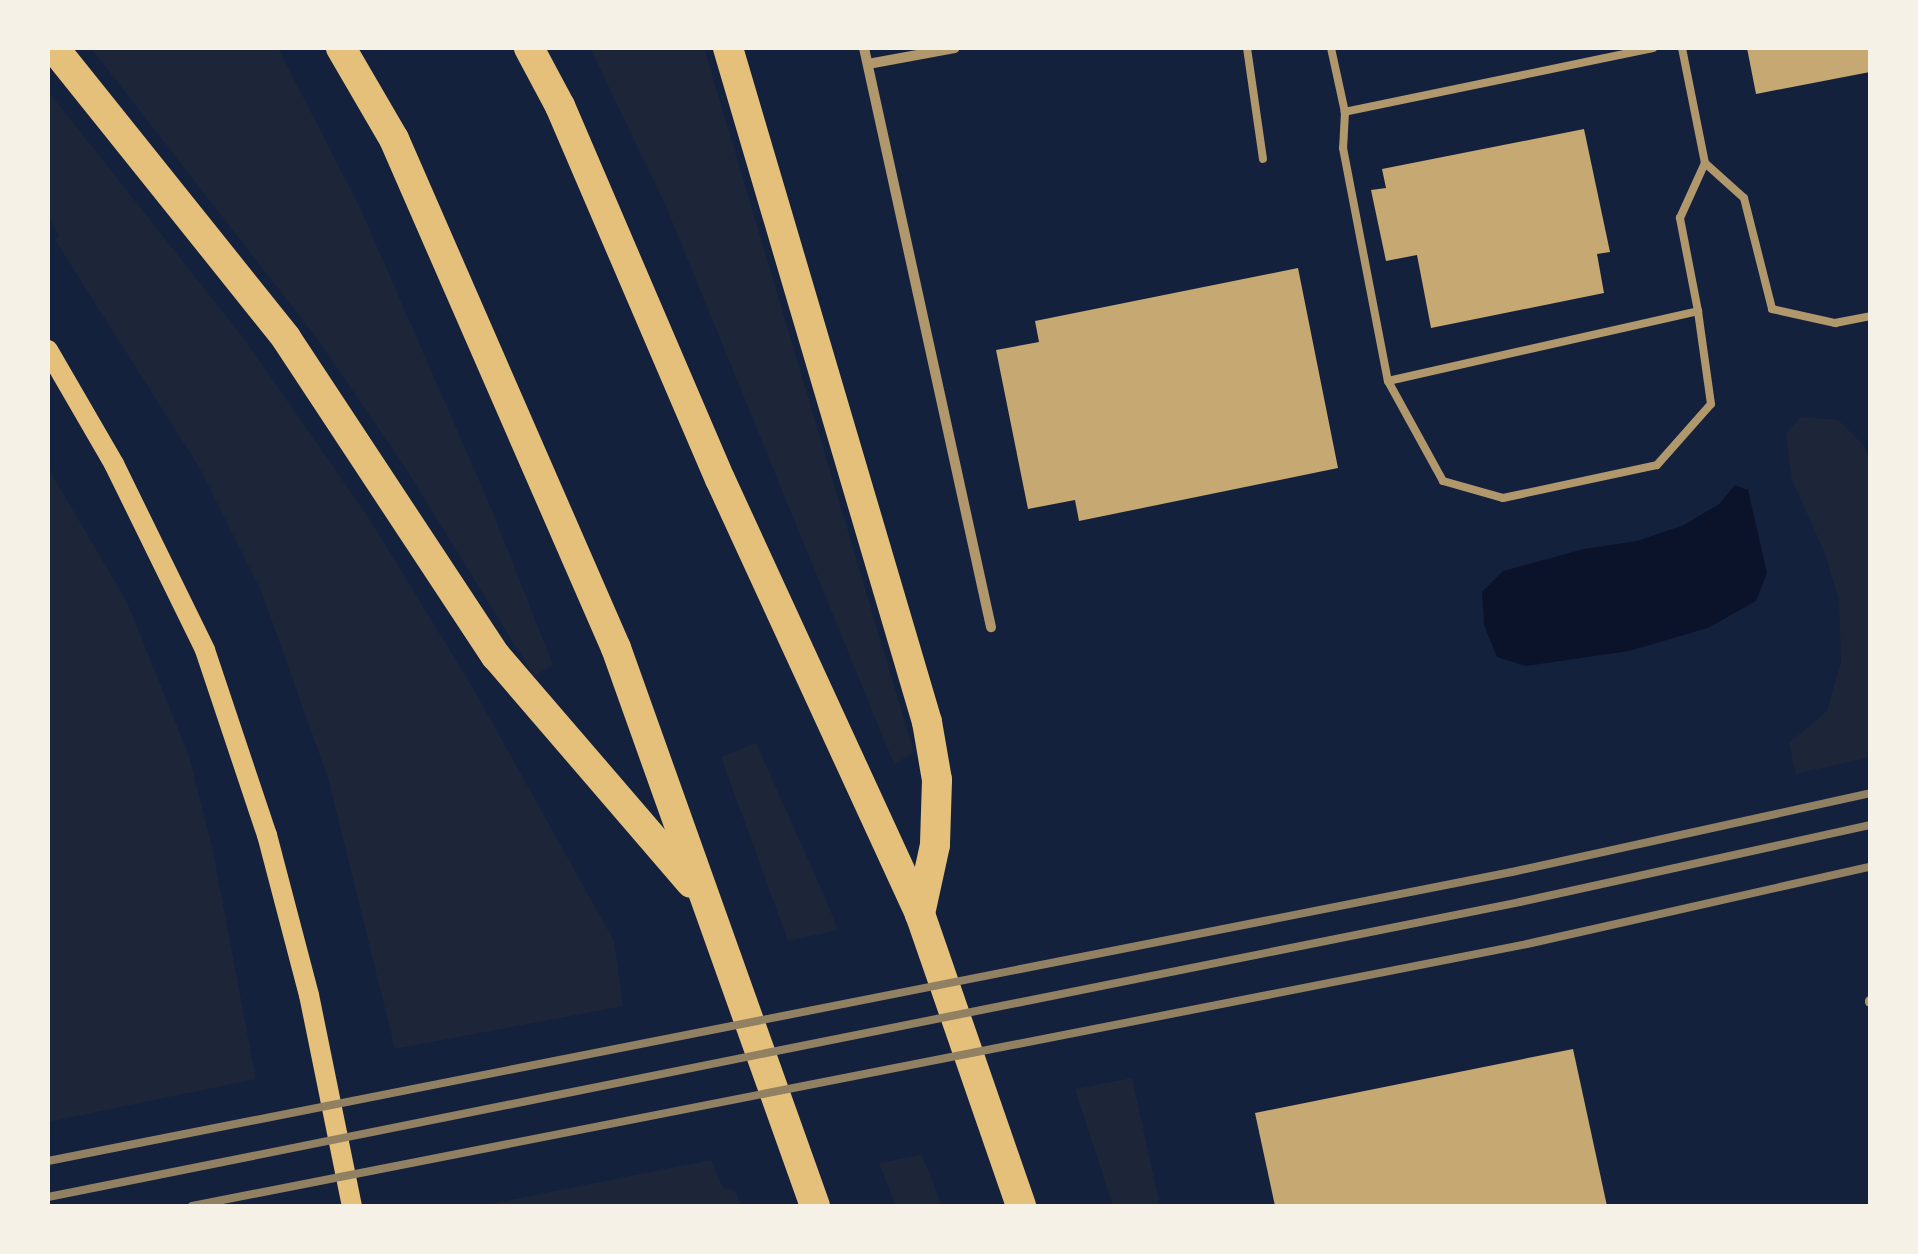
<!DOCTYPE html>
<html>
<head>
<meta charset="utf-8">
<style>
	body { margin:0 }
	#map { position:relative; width:1918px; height:1254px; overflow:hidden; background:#14213d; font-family:"DejaVu Sans",sans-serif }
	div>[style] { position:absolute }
	.green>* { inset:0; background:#1d2539 }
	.water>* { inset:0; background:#0b132b }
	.building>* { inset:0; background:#c6a872 }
	.service>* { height:8px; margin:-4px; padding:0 4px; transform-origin:4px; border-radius:4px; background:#b1986c }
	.minor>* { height:10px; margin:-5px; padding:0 5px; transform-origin:5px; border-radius:5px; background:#b1986c }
	.secondary>* { height:20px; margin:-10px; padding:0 10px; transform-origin:10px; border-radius:10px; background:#e5c07b }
	.motorway>* { height:30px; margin:-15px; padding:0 15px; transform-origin:15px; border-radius:15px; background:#e5c07b }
	.rail>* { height:8px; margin:-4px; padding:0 4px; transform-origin:4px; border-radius:4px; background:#918062 }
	span { translate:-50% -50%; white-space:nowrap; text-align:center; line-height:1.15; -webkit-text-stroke:8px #f6f1e7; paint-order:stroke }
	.frame { position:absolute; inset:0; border:50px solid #f6f1e7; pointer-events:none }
</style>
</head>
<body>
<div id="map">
	<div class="green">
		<i style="clip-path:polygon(91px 48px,278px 48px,361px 210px,491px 508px,553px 665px,534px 676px,403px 464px,316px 337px)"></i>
		<i style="clip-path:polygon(590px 48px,704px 48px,914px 753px,894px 764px,665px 204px)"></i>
		<i style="clip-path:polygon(48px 91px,245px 340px,370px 520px,474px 690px,614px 941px,623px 1006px,395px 1049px,329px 781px,262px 593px,199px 467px,55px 240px,59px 236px,48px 217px)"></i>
		<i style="clip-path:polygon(1801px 417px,1838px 420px,1865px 447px,1870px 462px,1870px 757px,1796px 774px,1789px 743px,1827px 711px,1841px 662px,1839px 601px,1826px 556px,1792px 480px,1786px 433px)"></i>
		<i style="clip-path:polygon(48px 468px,127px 602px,189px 756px,212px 847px,256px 1079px,48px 1122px)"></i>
		<i style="clip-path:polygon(756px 743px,824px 895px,838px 930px,788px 941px,721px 757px)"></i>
		<i style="clip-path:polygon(1132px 1078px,1160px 1206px,1113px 1206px,1075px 1089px)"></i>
		<i style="clip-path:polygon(922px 1155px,942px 1206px,896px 1206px,879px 1163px)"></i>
		<i style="clip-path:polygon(711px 1160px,723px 1188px,735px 1190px,741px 1206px,480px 1206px)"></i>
	</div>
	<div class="water">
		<i style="clip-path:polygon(1735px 485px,1748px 490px,1767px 573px,1756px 601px,1708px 628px,1629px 651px,1526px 666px,1497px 657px,1484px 625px,1482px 592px,1503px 571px,1584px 549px,1637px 541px,1684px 525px,1719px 504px)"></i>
	</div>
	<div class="building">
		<i style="clip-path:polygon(1747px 48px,1870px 48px,1870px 72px,1756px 94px)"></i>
		<i style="clip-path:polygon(1584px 129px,1610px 252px,1597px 254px,1604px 293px,1431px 328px,1417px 255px,1386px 261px,1371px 190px,1386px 188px,1382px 169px)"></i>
		<i style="clip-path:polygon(1298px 268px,1338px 468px,1079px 521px,1075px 500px,1028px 509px,996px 350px,1039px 342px,1035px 321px)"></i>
		<i style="clip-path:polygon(1573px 1049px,1607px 1206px,1275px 1206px,1255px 1113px)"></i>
	</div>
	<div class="service">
		<i style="left:1247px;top:48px;width:112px;rotate:81.8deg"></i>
		<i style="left:1331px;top:48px;width:66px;rotate:77.7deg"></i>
		<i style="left:1653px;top:48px;width:315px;rotate:168.3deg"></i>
		<i style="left:1345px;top:112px;width:36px;rotate:93deg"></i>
		<i style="left:1343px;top:148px;width:237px;rotate:79.1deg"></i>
		<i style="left:1388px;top:381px;width:318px;rotate:-12.7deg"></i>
		<i style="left:1698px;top:311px;width:95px;rotate:-101deg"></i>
		<i style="left:1680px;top:218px;width:60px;rotate:-65.6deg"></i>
		<i style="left:1682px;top:48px;width:117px;rotate:78.7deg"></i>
		<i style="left:1705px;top:163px;width:52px;rotate:41.9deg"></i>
		<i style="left:1744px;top:198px;width:114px;rotate:75.8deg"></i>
		<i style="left:1772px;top:309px;width:65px;rotate:12.5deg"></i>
		<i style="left:1835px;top:323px;width:36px;rotate:-11deg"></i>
		<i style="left:1388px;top:381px;width:114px;rotate:61.2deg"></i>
		<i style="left:1443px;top:481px;width:62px;rotate:15.8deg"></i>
		<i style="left:1503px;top:498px;width:157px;rotate:-12.1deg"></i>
		<i style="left:1657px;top:465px;width:81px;rotate:-48.5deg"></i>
		<i style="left:1711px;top:404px;width:94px;rotate:-98deg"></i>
	</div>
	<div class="minor">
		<i style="left:864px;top:48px;width:593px;rotate:77.63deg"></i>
		<i style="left:868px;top:64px;width:88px;rotate:-10.4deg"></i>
		<i style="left:1870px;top:1001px;width:1px;rotate:90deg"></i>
	</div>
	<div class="secondary">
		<i style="left:48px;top:350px;width:132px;rotate:59.9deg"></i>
		<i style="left:114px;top:464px;width:207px;rotate:63.9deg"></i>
		<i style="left:205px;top:650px;width:195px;rotate:71.5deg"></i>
		<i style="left:267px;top:835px;width:165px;rotate:75.3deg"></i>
		<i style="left:309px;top:995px;width:215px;rotate:78.5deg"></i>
	</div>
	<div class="motorway">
		<i style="left:54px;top:48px;width:371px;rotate:51.3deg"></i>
		<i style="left:286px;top:338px;width:381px;rotate:56.6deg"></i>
		<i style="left:496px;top:656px;width:299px;rotate:49.3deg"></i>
		<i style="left:341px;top:48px;width:105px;rotate:59.8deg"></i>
		<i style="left:394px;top:139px;width:555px;rotate:66.44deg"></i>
		<i style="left:616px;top:648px;width:592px;rotate:70.37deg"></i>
		<i style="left:529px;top:48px;width:66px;rotate:61.9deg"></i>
		<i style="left:560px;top:106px;width:406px;rotate:66.8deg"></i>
		<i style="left:720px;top:479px;width:479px;rotate:65.3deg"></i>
		<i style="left:920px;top:914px;width:309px;rotate:70.9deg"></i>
		<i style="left:728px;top:48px;width:703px;rotate:73.55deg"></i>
		<i style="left:927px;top:722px;width:59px;rotate:80.2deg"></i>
		<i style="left:937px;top:780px;width:65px;rotate:91.8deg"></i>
		<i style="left:935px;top:845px;width:71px;rotate:102.3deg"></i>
	</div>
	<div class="rail">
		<i style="left:48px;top:1161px;width:1492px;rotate:-11.17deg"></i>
		<i style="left:1512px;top:872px;width:367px;rotate:-12.4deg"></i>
		<i style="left:48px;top:1197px;width:1501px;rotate:-11.33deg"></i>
		<i style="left:1520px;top:902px;width:358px;rotate:-12.4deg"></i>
		<i style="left:192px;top:1206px;width:1360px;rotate:-11.1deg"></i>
		<i style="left:1527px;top:944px;width:352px;rotate:-12.7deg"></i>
	</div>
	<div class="frame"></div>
</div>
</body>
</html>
